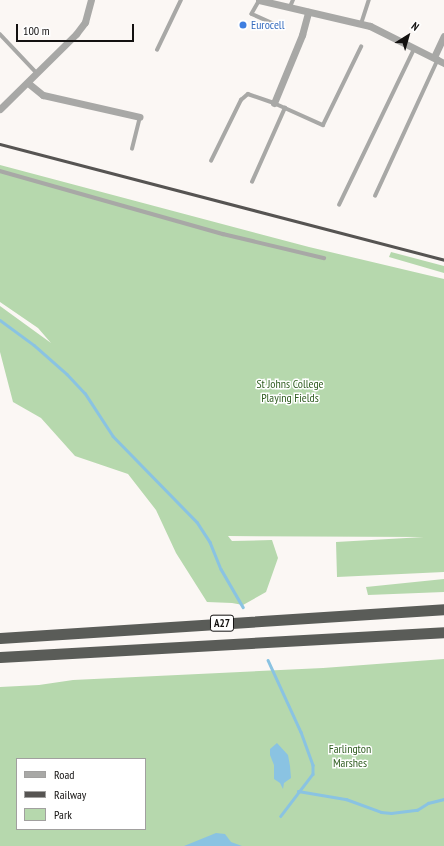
<!DOCTYPE html>
<html>
<head>
<meta charset="utf-8">
<style>
	body { margin:0 }
	#map { position:relative; width:444px; height:846px; overflow:hidden; background:#fbf7f4; font-family:"PT Sans Narrow",sans-serif }
	div>[style] { position:absolute }
	.green>* { inset:0; background:#b6d8ad }
	.water>* { inset:0; background:#8ac3e2 }
	.stream>* { height:2.5px; margin:-1.25px; padding:0 1.25px; transform-origin:1.25px; border-radius:1.25px; background:#8ac3e2 }
	.service>* { height:3.5px; margin:-1.75px; padding:0 1.75px; transform-origin:1.75px; border-radius:1.75px; background:#a8a8a6 }
	.minor>* { height:7px; margin:-3.5px; padding:0 3.5px; transform-origin:3.5px; border-radius:3.5px; background:#a8a8a6 }
	.trunk>* { height:11px; margin:-5.5px; padding:0 5.5px; transform-origin:5.5px; border-radius:5.5px; background:#5a5c58 }
	.rail>* { height:2.5px; margin:-1.25px; padding:0 1.25px; transform-origin:1.25px; border-radius:1.25px; background:#565452 }
	.dots>* { width:11px; height:11px; translate:-50% -50%; box-sizing:border-box; border:2px solid #fff; border-radius:50% }
	span { translate:-50% -50%; white-space:nowrap; text-align:center; line-height:1.15; -webkit-text-stroke:3px #fff; paint-order:stroke }
	.shield-label span { padding:1px 3px; background:#fff; border:1px solid; border-radius:3px; -webkit-text-stroke-width:0 }
	.shield-label { font-size:11px; color:#131110; font-weight:700 }
	.shop-label { font-size:12px; color:#366cbe }
	.left { translate:0 -50%; text-align:left }
	.park-label { font-size:12px; color:#315e22 }
	.legend { position:absolute; left:16px; top:758px; width:130px; height:72px; box-sizing:border-box; background:#fff; border:1px solid #a1a09f; margin:0; padding:5px 7px; list-style:none; font-size:12px; color:#131110 }
	.legend li { display:flex; align-items:center; gap:8px; height:20px }
	.legend b { width:20px; border:1px solid #a1a09f }
	.north { position:absolute; left:388px; top:16px; width:40px; height:40px; -webkit-text-stroke:3px #fff; paint-order:stroke; rotate:37deg; font-size:11px; font-weight:700; line-height:16px; text-align:center; color:#131110 }
	.north::after { content:''; display:block; margin:auto; width:14px; height:18px; background:#131110; clip-path:polygon(50% 0,100% 100%,50% 72%,0 100%) }
	.scale { position:absolute; left:16px; top:24px; width:118px; height:18px; box-sizing:border-box; border:2px solid #131110; border-top:0; padding-left:5px; font-size:12px; line-height:14px; white-space:nowrap; color:#131110; -webkit-text-stroke:3px #fff; paint-order:stroke }
</style>
</head>
<body>
<div id="map">
	<div class="green">
		<i style="clip-path:polygon(0 165px,309px 247px,444px 279px,444px 572px,337px 577px,336px 542px,424px 537px,228px 536px,232px 541px,272px 540px,278px 558px,266px 592px,243px 605px,232px 603px,207px 602px,176px 553px,156px 510px,128px 474px,75px 456px,41px 418px,13px 402px,0 352px,0 306px,51px 343px,38px 328px,0 302px)"></i>
		<i style="clip-path:polygon(391px 252px,444px 266px,444px 273px,389px 257px)"></i>
		<i style="clip-path:polygon(444px 579px,444px 592px,368px 595px,366px 587px)"></i>
		<i style="clip-path:polygon(evenodd,444px 659px,444px 846px,0 846px,0 687px,39px 685px,73px 680px,323px 668px,444px 659px,17px 759px,145px 759px,145px 829px,17px 829px,17px 759px)"></i>
	</div>
	<div class="water">
		<i style="clip-path:polygon(277px 743px,288px 755px,290px 766px,291px 778px,284px 783px,283px 789px,280px 783px,274px 779px,274px 765px,270px 755px,270px 749px)"></i>
		<i style="clip-path:polygon(216px 833px,225px 834px,231px 842px,242px 846px,184px 846px)"></i>
	</div>
	<div class="stream">
		<i style="left:0;top:320px;width:42px;rotate:36.3deg"></i>
		<i style="left:34px;top:345px;width:44px;rotate:41.3deg"></i>
		<i style="left:67px;top:374px;width:26px;rotate:47deg"></i>
		<i style="left:85px;top:393px;width:51px;rotate:56.9deg"></i>
		<i style="left:113px;top:436px;width:120px;rotate:45.7deg"></i>
		<i style="left:197px;top:522px;width:24px;rotate:57deg"></i>
		<i style="left:210px;top:542px;width:29px;rotate:68deg"></i>
		<i style="left:221px;top:569px;width:44px;rotate:59.9deg"></i>
		<i style="left:268px;top:660px;width:79px;rotate:65.4deg"></i>
		<i style="left:301px;top:732px;width:35px;rotate:70deg"></i>
		<i style="left:313px;top:765px;width:9px;rotate:90deg"></i>
		<i style="left:313px;top:774px;width:53px;rotate:127.3deg"></i>
		<i style="left:298px;top:791px;width:49px;rotate:9.5deg"></i>
		<i style="left:346px;top:799px;width:37px;rotate:20deg"></i>
		<i style="left:381px;top:812px;width:10px;rotate:6deg"></i>
		<i style="left:391px;top:813px;width:26px;rotate:-7deg"></i>
		<i style="left:417px;top:810px;width:13px;rotate:-32deg"></i>
		<i style="left:428px;top:803px;width:16px;rotate:-14deg"></i>
	</div>
	<div class="service">
		<i style="left:260px;top:0;width:16px;rotate:120deg"></i>
		<i style="left:252px;top:14px;width:34px;rotate:24deg"></i>
		<i style="left:290px;top:7px;width:8px;rotate:-67deg"></i>
		<i style="left:361px;top:24px;width:25px;rotate:-72deg"></i>
		<i style="left:0;top:34px;width:52px;rotate:46.5deg"></i>
		<i style="left:157px;top:50px;width:55px;rotate:-64.4deg"></i>
		<i style="left:132px;top:149px;width:33px;rotate:-76deg"></i>
		<i style="left:211px;top:161px;width:68px;rotate:-63.8deg"></i>
		<i style="left:241px;top:100px;width:9px;rotate:-41deg"></i>
		<i style="left:248px;top:94px;width:28px;rotate:19deg"></i>
		<i style="left:274px;top:103px;width:54px;rotate:24.2deg"></i>
		<i style="left:323px;top:125px;width:87px;rotate:-64deg"></i>
		<i style="left:0;top:171px;width:232px;rotate:15.8deg"></i>
		<i style="left:223px;top:234px;width:104px;rotate:13.4deg"></i>
		<i style="left:252px;top:182px;width:81px;rotate:-66deg"></i>
		<i style="left:375px;top:196px;width:151px;rotate:-65.3deg"></i>
		<i style="left:339px;top:205px;width:173px;rotate:-64.3deg"></i>
	</div>
	<div class="minor">
		<i style="left:259px;top:0;width:114px;rotate:13.2deg"></i>
		<i style="left:370px;top:26px;width:83px;rotate:26.6deg"></i>
		<i style="left:434px;top:57px;width:23px;rotate:-65deg"></i>
		<i style="left:28px;top:83px;width:19px;rotate:39deg"></i>
		<i style="left:43px;top:95px;width:99px;rotate:12.8deg"></i>
		<i style="left:274px;top:103px;width:74px;rotate:-67.6deg"></i>
		<i style="left:302px;top:35px;width:24px;rotate:-75deg"></i>
		<i style="left:0;top:109px;width:107px;rotate:-44.6deg"></i>
		<i style="left:76px;top:34px;width:15px;rotate:-53deg"></i>
		<i style="left:85px;top:22px;width:23px;rotate:-75deg"></i>
	</div>
	<div class="trunk">
		<i style="left:0;top:638px;width:445px;rotate:-3.7deg"></i>
		<i style="left:0;top:657px;width:445px;rotate:-3.2deg"></i>
	</div>
	<div class="rail">
		<i style="left:0;top:144px;width:459px;rotate:14.6deg"></i>
	</div>
	<div class="dots">
		<i style="left:243px;top:25px;background:#3f7fe0"></i>
	</div>
	<div class="shield-label">
		<span style="left:222px;top:623px">A27</span>
	</div>
	<div class="shop-label">
		<span class="left" style="left:251px;top:25px">Eurocell</span>
	</div>
	<div class="park-label">
		<span style="left:290px;top:391px">St Johns College<br>Playing Fields</span>
		<span style="left:350px;top:756px">Farlington<br>Marshes</span>
	</div>
	<ul class="legend">
	<li><b style="height:5px;background:#a8a8a6"></b>Road</li>
	<li><b style="height:5px;background:#565452"></b>Railway</li>
	<li><b style="height:11px;background:#b6d8ad"></b>Park</li>
	</ul>
	<div class="north">N</div>
	<div class="scale">100 m</div>
</div>
</body>
</html>
